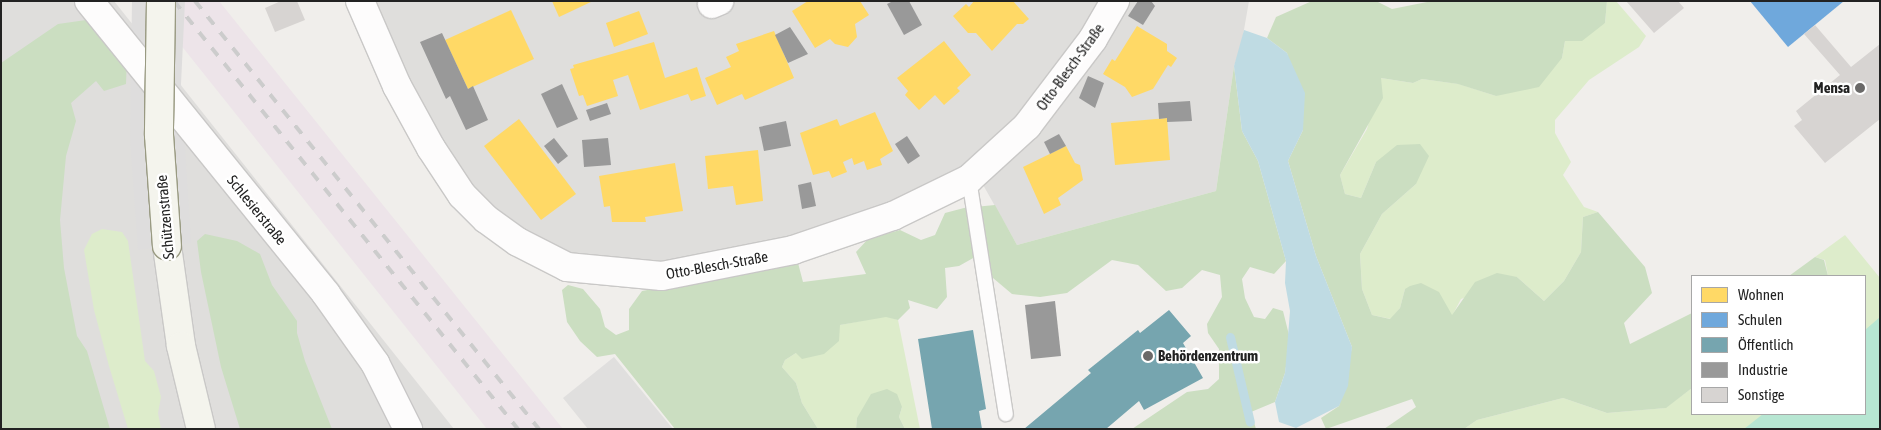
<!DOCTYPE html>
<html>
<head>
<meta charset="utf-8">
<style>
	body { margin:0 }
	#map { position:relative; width:1881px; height:430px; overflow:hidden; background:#f0eeeb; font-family:"Asap Condensed",sans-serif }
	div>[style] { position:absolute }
	.residential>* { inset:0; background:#dfdedc }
	.industrial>* { inset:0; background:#ede4e9 }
	.grass>* { inset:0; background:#ddeccb }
	.forest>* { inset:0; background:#cbdec1 }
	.pitch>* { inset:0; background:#b7e6d2 }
	.parking>* { inset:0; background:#e0dfde }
	.water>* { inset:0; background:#bfdbe3 }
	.pier>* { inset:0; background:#dedddd }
	.homes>* { inset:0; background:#ffd966 }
	.schools>* { inset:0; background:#6fa8dc }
	.public>* { inset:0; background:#76a5af }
	.industry>* { inset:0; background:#999 }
	.stream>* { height:9px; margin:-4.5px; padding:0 4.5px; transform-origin:4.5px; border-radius:4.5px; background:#bfdbe3 }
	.building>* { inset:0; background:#d7d4d2 }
	.roads { filter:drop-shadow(1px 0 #c9c8c7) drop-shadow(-1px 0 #c9c8c7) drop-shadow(0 1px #c9c8c7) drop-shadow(0 -1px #c9c8c7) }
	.lane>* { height:14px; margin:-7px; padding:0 7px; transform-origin:7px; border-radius:7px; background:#fdfcfc }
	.street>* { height:28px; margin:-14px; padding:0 14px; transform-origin:14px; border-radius:14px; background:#fdfcfc }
	.secondary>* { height:28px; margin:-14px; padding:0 14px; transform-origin:14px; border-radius:14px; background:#f4f4ed }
	.rail>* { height:4px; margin-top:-2px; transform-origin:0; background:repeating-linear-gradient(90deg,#ccc 0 10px,transparent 0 20px) }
	.bridges { filter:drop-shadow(1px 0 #999a82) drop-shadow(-1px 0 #999a82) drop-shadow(0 1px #999a82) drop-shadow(0 -1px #999a82) }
	.secondary-bridge>* { height:28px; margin:-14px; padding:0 14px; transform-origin:14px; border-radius:14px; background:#f4f4ed }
	.dots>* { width:14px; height:14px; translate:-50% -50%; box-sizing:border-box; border:2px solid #fff; border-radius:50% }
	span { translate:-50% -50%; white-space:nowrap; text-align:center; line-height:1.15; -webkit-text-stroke:5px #fff; paint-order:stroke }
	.street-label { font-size:15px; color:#222 }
	.poi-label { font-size:15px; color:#222; font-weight:700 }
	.right { translate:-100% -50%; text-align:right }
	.left { translate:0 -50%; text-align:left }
	.frame { position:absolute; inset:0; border:2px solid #222; pointer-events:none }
	.legend { position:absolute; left:1691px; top:275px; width:175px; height:140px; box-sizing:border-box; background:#fff; border:1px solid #a7a7a7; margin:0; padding:6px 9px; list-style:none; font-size:15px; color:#222 }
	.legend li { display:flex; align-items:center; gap:10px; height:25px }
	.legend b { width:25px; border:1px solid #a7a7a7 }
</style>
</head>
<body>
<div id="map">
	<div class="residential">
		<i style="clip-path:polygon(1px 1px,114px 1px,454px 429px,1px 429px)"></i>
		<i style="clip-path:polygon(347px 1px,1249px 1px,1241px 47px,1234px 66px,1216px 191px,1017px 245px,982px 183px,663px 285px,514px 252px)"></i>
	</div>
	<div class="industrial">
		<i style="clip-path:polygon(142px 1px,219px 1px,563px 429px,487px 429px,184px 49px)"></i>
	</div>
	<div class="grass">
		<i style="clip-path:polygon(1607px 1px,1616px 1px,1646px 36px,1639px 47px,1589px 80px,1555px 120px,1555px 133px,1571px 162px,1563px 175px,1584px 207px,1598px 212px,1583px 217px,1581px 252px,1564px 281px,1544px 301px,1517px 277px,1461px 299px,1452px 316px,1405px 289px,1400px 308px,1391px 319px,1372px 315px,1362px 289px,1360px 254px,1382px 214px,1416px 184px,1376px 162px,1361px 198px,1345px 194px,1340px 175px,1367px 129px,1381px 78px,1413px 83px,1422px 79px,1459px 84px,1496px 96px,1562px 58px,1565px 41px,1605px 23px)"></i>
		<i style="clip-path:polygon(102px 229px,122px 232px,128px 241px,145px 361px,154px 371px,161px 397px,158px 413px,161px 429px,128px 429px,109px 366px,94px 310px,84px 250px,92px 234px)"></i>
		<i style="clip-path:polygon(1845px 235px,1880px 278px,1880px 429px,1464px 429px,1477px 420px,1563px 398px,1607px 413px,1665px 408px,1692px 388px,1692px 414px,1865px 414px,1865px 276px,1828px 276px,1825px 260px,1815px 257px)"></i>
		<i style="clip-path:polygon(886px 316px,898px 320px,920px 429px,905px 429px,899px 417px,902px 407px,857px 418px,856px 429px,818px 429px,802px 403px,796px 383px,782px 367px,785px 360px,840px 325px)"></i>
	</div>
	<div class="forest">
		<i style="clip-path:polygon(1312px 1px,1376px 1px,1392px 9px,1432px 1px,1607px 1px,1605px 23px,1582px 41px,1565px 41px,1562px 58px,1539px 87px,1496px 96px,1458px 84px,1422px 79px,1413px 83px,1381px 78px,1383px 98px,1340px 175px,1345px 194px,1361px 198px,1376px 162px,1397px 145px,1420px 144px,1429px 156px,1416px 184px,1382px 214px,1360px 254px,1362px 289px,1372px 315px,1390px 319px,1400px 308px,1405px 289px,1410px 286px,1421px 283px,1439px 292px,1452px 315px,1475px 282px,1497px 273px,1517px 277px,1544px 301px,1564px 281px,1581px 252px,1583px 217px,1598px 212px,1645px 267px,1652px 293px,1624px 323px,1630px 344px,1692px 313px,1692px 388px,1666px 408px,1607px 413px,1563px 398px,1477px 420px,1464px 429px,1384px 429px,1416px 407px,1412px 399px,1326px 429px,1321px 418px,1339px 406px,1352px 347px,1316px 256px,1288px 161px,1303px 130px,1287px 53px,1267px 38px,1276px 17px)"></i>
		<i style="clip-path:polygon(86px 20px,117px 40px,127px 56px,126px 84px,104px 91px,96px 81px,71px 103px,76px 121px,66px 156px,60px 220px,64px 268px,77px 336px,87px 351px,110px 429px,1px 429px,1px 63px,58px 24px)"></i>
		<i style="clip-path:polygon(1234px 66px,1242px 131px,1258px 161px,1286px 261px,1274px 274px,1250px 267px,1242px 279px,1245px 298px,1254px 317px,1265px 319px,1273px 308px,1283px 311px,1290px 339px,1285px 373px,1275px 402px,1251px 412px,1256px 429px,1132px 429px,1187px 392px,1208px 389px,1219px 379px,1219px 349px,1208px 333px,1207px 324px,1222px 297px,1220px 275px,1202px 270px,1182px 288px,1166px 291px,1138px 265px,1112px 260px,1067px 293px,1040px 297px,1012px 294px,993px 278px,986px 258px,975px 257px,959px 266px,945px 268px,947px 297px,937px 309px,908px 300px,910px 308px,898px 320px,886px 317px,840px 325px,839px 341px,824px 354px,802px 359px,796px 353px,785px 360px,782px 367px,796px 383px,802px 403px,818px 429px,675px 429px,615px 354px,597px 357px,580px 341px,567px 322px,562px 290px,568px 285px,583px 289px,600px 309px,605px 327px,616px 335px,629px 330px,629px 309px,642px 291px,798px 263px,803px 282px,866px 274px,856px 252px,868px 239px,900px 230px,921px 240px,935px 235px,945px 213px,964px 208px,995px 205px,1017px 245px,1216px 191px)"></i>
		<i style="clip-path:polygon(205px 234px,237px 241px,260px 254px,272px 285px,297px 321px,297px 333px,305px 361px,332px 429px,240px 429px,221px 367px,201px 272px,197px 241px)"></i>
		<i style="clip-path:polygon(1815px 257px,1824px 260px,1828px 276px,1789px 276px)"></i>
		<i style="clip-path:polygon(887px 389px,897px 394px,902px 407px,899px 417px,905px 429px,856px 429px,857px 418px,871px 394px)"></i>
	</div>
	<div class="pitch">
		<i style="clip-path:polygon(1880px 317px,1880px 429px,1744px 429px,1763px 414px,1865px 414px,1865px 330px)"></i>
	</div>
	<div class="parking">
		<i style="clip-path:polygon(614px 357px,673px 429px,588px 429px,563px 398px)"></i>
	</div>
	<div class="water">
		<i style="clip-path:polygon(1244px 30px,1267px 38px,1287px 53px,1305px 93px,1303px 130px,1288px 161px,1316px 256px,1352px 347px,1348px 386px,1339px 406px,1296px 428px,1279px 422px,1275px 402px,1285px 373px,1290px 311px,1285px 283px,1286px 261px,1258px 161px,1242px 131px,1234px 66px)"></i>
	</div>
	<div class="pier">
		<i style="clip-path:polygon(132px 1px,185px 1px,181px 84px,191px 243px,138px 250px,130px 139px)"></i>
	</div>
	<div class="homes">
		<i style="clip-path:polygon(552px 1px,593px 1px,559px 17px)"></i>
		<i style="clip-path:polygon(808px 1px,860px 1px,869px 15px,855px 24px,857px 37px,848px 47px,835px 44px,830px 39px,815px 48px,792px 11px)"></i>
		<i style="clip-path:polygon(974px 1px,1013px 1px,1029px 19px,1023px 24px,1017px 24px,992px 51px,976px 33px,968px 33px,953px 16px,966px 4px,969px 7px)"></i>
		<i style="clip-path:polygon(511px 10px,534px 59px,468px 89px,445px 40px)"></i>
		<i style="clip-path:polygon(639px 11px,648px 34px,614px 47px,606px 23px)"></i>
		<i style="clip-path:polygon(1137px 26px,1167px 44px,1167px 51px,1177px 58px,1171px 67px,1168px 65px,1153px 89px,1132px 97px,1125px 87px,1103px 74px,1112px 59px,1115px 61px)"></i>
		<i style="clip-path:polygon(774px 31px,794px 78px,745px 100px,742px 94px,717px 105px,705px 78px,731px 67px,726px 57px,739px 51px,736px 44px)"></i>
		<i style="clip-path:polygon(944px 41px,971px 75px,957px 88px,960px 91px,944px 105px,935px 95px,919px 110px,905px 95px,908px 91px,897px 78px)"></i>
		<i style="clip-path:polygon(654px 42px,665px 78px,697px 67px,706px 96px,691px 101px,688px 94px,640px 110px,628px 75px,613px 80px,618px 96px,587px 106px,583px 95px,579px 96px,570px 69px,574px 68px,573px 65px)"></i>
		<i style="clip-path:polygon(875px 112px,893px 151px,880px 159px,882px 165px,867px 170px,864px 161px,854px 165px,852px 158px,843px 162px,847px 172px,832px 178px,829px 171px,813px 175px,800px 133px,837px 119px,840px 126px)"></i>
		<i style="clip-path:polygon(1167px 118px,1170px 160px,1115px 165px,1111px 123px)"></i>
		<i style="clip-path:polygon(519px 119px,576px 194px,541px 220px,484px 146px)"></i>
		<i style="clip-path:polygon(1066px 146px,1075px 163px,1080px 165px,1083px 180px,1058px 198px,1061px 205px,1044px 214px,1023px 167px)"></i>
		<i style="clip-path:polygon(758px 150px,763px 201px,736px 205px,733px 186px,708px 189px,705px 156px)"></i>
		<i style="clip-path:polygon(675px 163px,683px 211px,645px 217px,646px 222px,612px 222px,610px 206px,604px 207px,599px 176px)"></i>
	</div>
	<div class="schools">
		<i style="clip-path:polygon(1750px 1px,1844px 1px,1788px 47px)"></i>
	</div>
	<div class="public">
		<i style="clip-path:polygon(1169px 310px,1191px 336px,1183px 343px,1203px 378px,1144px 410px,1139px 401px,1106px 429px,1024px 429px,1091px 373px,1088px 370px,1138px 330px,1140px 333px)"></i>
		<i style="clip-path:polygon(973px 330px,986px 409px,979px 411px,982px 429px,932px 429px,918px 339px)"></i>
	</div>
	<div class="industry">
		<i style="clip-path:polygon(893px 1px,909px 1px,922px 25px,904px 35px,887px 4px)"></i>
		<i style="clip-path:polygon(1138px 1px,1151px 1px,1155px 6px,1143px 25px,1128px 16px)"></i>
		<i style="clip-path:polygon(790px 27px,808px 54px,788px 63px,775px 35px)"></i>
		<i style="clip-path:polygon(442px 33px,468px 89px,473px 86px,488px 120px,466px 130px,450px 96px,446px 99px,420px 42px)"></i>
		<i style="clip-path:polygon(1088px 76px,1104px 83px,1095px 108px,1079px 98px)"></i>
		<i style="clip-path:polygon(562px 84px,578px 119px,557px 128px,541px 94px)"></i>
		<i style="clip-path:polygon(1190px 101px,1192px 121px,1167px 122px,1167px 118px,1159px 119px,1158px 103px)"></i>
		<i style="clip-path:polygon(607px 103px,611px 114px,590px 121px,586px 110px)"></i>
		<i style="clip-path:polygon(786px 121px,791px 146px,764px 151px,759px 127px)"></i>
		<i style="clip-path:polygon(1059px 134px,1066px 146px,1050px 154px,1044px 142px)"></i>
		<i style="clip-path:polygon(907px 136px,920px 156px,908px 164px,895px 144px)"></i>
		<i style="clip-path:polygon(554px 138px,568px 156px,558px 164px,544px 146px)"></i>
		<i style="clip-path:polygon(608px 138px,611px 165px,584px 167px,582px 140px)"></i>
		<i style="clip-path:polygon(811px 182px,816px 206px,802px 209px,798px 185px)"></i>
		<i style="clip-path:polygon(1055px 301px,1061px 356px,1031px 359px,1025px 305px)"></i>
	</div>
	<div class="stream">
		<i style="left:1230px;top:337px;width:87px;rotate:76.8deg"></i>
	</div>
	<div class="building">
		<i style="clip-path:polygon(281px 1px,297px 1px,305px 20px,275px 32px,265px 8px)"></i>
		<i style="clip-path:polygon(1626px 1px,1678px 1px,1684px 8px,1654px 33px)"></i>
		<i style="clip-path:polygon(1815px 25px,1851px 67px,1880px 44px,1880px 119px,1825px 163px,1794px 126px,1802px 120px,1796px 111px,1840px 75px,1804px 34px)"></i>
	</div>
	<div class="roads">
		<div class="lane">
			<i style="left:969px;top:179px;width:238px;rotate:81.1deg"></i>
		</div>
		<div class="street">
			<i style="left:89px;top:1px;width:377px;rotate:51deg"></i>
			<i style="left:326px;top:294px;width:85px;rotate:54.6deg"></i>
			<i style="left:375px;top:363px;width:74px;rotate:63.4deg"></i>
			<i style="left:360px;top:1px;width:93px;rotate:66.5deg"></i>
			<i style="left:397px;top:86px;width:71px;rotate:61.3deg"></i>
			<i style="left:431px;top:148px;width:56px;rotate:56.6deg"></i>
			<i style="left:462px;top:195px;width:34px;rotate:45deg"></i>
			<i style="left:486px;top:219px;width:39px;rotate:36deg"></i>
			<i style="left:518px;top:242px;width:55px;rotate:27deg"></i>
			<i style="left:567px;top:267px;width:95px;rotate:5.4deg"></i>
			<i style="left:662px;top:276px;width:134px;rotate:-11.2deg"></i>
			<i style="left:793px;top:250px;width:106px;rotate:-18.8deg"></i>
			<i style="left:893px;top:216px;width:85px;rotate:-26deg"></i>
			<i style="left:969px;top:179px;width:79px;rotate:-42.4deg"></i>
			<i style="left:1027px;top:126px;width:109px;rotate:-52.8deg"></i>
			<i style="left:1093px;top:39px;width:44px;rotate:-59.9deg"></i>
			<i style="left:712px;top:4px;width:8px;rotate:-23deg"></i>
		</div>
		<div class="secondary">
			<i style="left:167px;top:246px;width:101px;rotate:82deg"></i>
			<i style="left:181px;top:346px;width:85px;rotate:76.5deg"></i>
		</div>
	</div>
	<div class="rail">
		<i style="left:174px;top:1px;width:549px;rotate:51.21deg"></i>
		<i style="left:195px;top:1px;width:549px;rotate:51.21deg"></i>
	</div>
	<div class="bridges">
		<div class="secondary-bridge">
			<i style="left:161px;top:1px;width:134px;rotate:90.9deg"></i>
			<i style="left:159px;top:135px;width:111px;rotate:85.9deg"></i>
		</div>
	</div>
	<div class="dots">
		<i style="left:1860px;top:88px;background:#6a6968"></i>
		<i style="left:1148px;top:356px;background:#6a6968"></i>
	</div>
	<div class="street-label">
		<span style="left:1070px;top:67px;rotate:-54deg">Otto-Blesch-Straße</span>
		<span style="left:257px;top:210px;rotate:51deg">Schlesierstraße</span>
		<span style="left:165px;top:217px;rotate:-95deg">Schützenstraße</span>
		<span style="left:717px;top:265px;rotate:-10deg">Otto-Blesch-Straße</span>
	</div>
	<div class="poi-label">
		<span class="right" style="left:1850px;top:88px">Mensa</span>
		<span class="left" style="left:1158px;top:356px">Behördenzentrum</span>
	</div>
	<div class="frame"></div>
	<ul class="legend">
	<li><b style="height:14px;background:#ffd966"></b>Wohnen</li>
	<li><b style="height:14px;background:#6fa8dc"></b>Schulen</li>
	<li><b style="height:14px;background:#76a5af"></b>Öffentlich</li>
	<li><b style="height:14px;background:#999"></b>Industrie</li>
	<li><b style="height:14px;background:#d7d4d2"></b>Sonstige</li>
	</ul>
</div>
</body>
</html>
